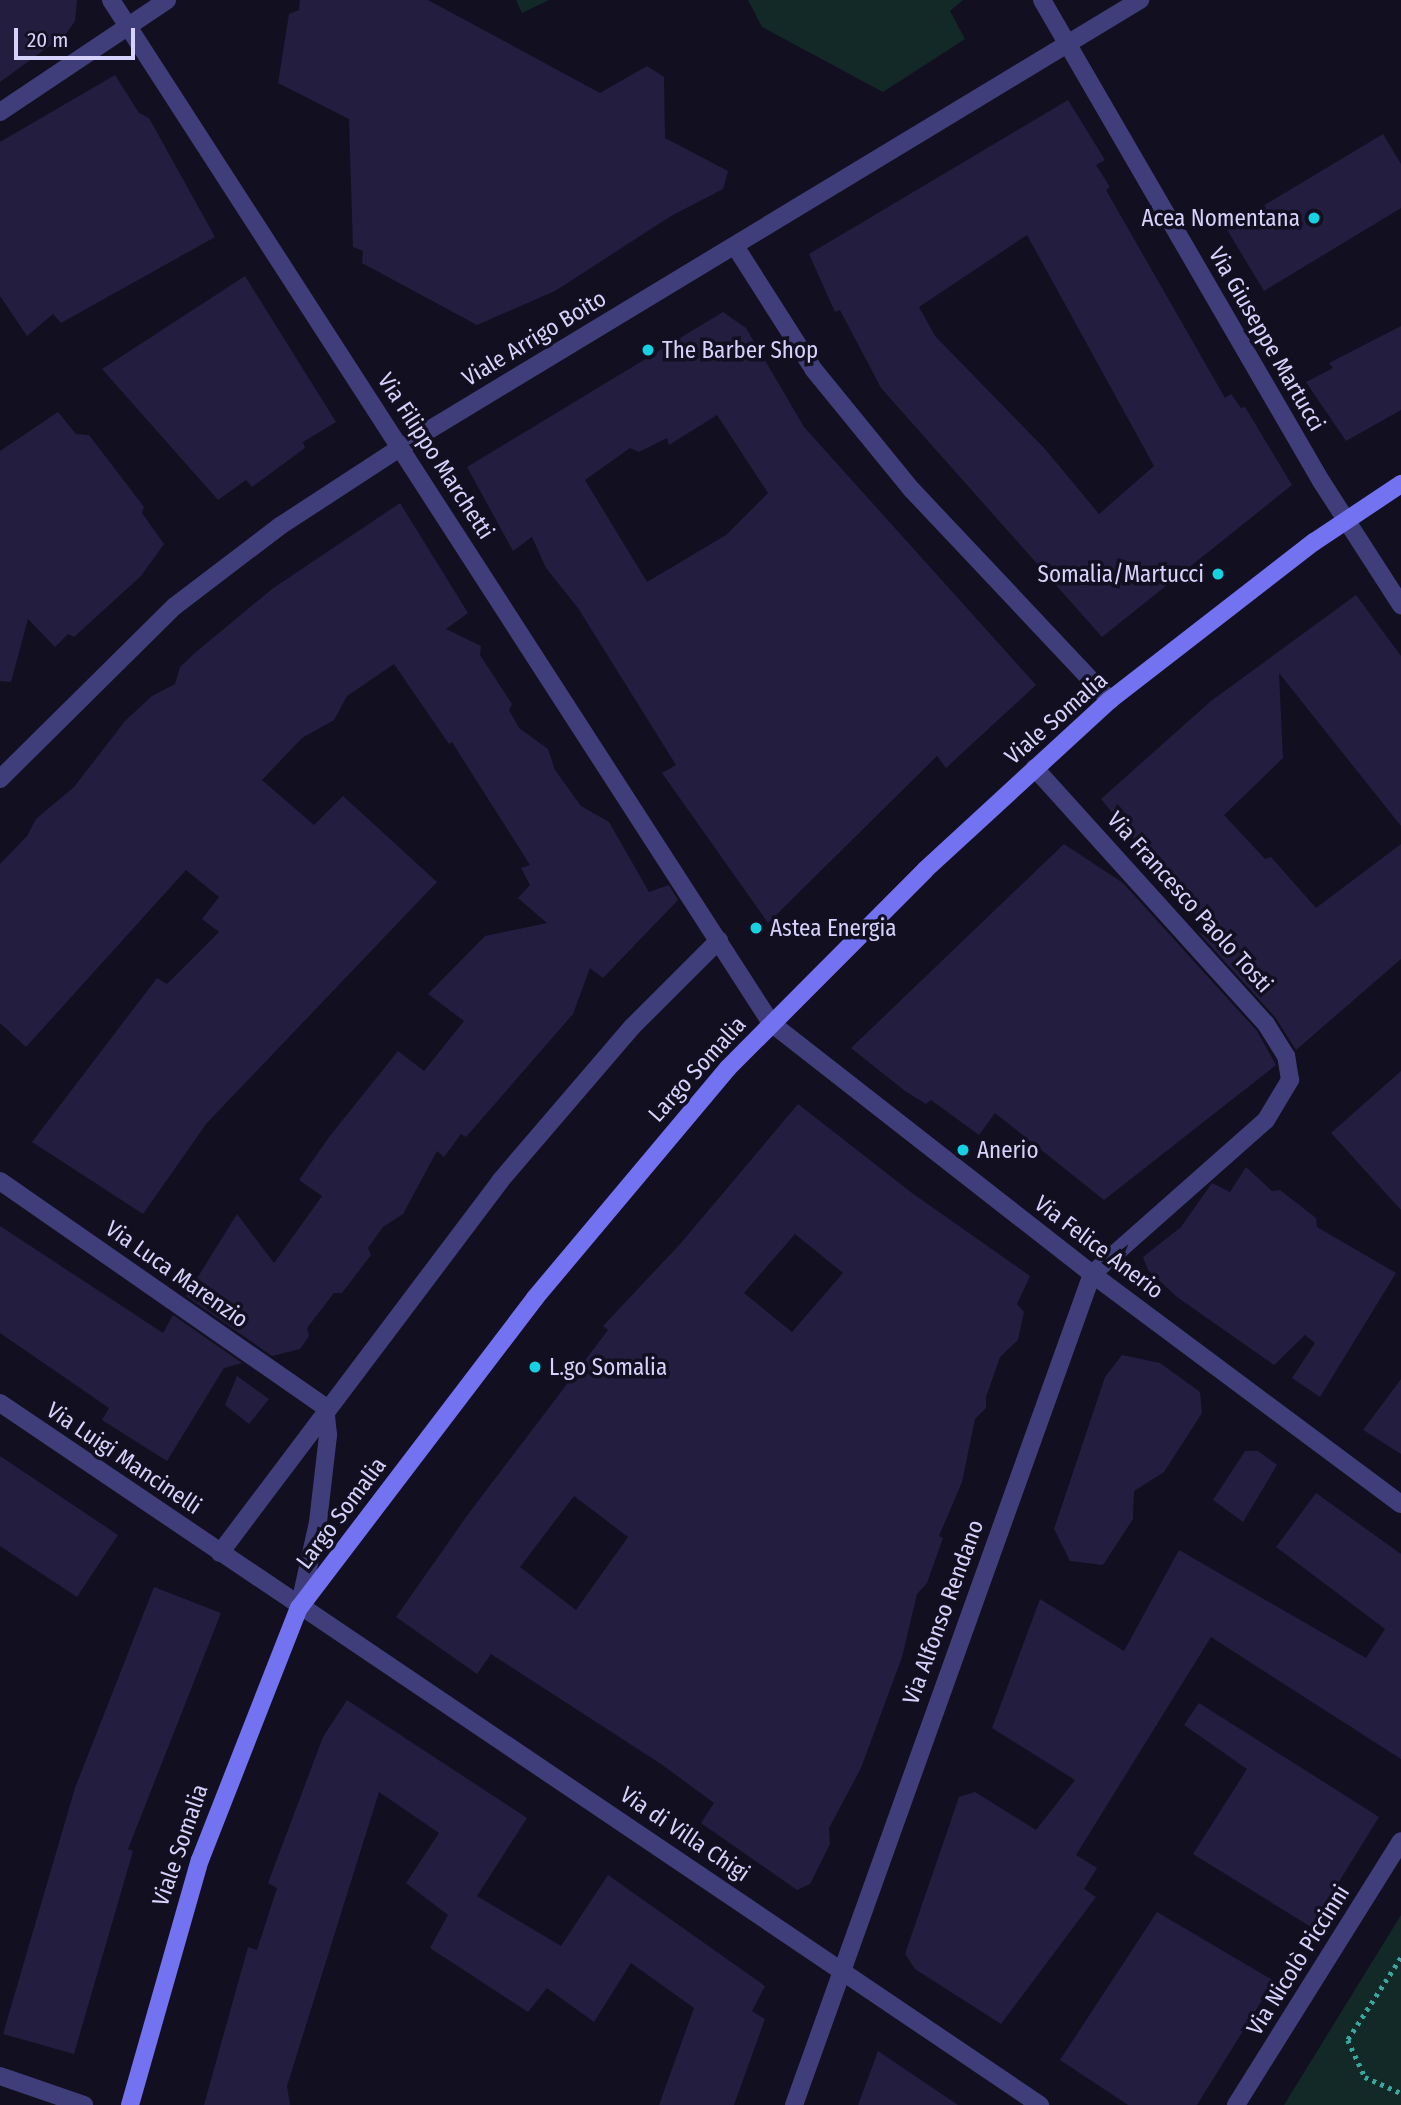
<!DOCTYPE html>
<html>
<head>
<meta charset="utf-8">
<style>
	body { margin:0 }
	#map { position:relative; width:1401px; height:2105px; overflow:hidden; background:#120f20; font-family:"Fira Sans Condensed",sans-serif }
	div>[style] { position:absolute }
	.green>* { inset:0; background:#132928 }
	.building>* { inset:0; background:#231d3f }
	.path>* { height:4.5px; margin-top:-2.25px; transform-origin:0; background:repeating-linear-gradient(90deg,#3aa79f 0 3.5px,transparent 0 8.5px) }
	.minor>* { height:18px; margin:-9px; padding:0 9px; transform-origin:9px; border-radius:9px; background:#403e7a }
	.secondary>* { height:18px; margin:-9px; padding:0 9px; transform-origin:9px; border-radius:9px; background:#7372f1 }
	.dots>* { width:19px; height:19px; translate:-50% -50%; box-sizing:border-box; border:4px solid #120f20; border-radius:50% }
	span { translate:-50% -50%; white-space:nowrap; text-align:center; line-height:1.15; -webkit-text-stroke:7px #120f20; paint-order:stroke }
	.poi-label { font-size:23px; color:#d6d2fb }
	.right { translate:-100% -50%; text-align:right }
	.left { translate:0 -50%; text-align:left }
	.street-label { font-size:23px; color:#d6d2fb }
	.scale { position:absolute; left:14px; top:28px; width:121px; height:32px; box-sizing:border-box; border:4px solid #d6d2fb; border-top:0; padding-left:9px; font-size:21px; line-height:24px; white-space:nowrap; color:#d6d2fb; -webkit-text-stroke:5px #120f20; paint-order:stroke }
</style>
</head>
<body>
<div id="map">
	<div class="green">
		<i style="clip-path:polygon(516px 0,549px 0,522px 13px)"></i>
		<i style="clip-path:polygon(748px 0,963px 0,950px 11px,965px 39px,883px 92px,762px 27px)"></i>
		<i style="clip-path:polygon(1401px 1915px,1401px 2105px,1284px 2105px)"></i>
	</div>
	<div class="building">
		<i style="clip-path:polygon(0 0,77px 0,75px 21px,66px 34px,0 82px)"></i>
		<i style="clip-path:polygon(300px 0,428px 0,600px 93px,647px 66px,664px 77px,665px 138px,728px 171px,723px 189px,671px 216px,555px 291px,477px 325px,362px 263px,363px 251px,353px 247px,349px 119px,278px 83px,289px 14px,299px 10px)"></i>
		<i style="clip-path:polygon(115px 75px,139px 113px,149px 118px,215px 237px,61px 323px,53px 314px,27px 336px,0 296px,0 142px)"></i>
		<i style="clip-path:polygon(evenodd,1068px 100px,1105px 160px,1096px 165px,1110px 187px,1106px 190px,1225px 398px,1231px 394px,1241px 408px,1245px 407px,1292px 485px,1102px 637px,881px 388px,840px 310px,835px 312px,809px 254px,1068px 100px,1027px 235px,1154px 466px,1099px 514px,1045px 449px,935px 336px,919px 307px,1027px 235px)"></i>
		<i style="clip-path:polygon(1383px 134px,1401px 164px,1401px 208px,1264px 291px,1226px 228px)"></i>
		<i style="clip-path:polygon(245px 276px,336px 422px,303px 442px,305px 448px,252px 487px,246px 480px,218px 500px,102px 369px)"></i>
		<i style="clip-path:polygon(evenodd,723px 312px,746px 328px,804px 427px,1036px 685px,946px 768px,937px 756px,768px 923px,662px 773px,676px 765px,578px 608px,546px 568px,532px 537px,513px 551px,467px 467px,723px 312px,717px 415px,768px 493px,726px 535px,647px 582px,585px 480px,630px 448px,639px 452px,667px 438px,669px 445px,717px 415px)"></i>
		<i style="clip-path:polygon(1401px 326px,1401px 410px,1346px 441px,1306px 382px,1333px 368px,1329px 363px)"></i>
		<i style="clip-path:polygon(58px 412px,76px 434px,89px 435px,144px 507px,142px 513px,164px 544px,141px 576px,74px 637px,68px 634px,55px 647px,28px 619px,11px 682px,0 681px,0 451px)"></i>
		<i style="clip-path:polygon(400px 503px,468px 613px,446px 629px,481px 646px,480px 655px,512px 704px,509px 710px,519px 728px,548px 749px,555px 770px,581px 806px,609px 822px,649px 892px,669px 885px,678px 900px,603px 978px,590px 968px,573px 1014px,466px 1137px,461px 1134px,444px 1157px,437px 1151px,403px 1214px,383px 1227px,368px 1248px,371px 1255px,342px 1293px,334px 1293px,307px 1328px,309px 1336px,300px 1349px,272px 1356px,186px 1296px,237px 1214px,274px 1263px,322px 1196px,299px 1180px,329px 1137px,398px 1051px,424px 1071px,464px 1021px,428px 994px,485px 936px,547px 923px,518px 898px,530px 885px,521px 868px,530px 865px,452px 742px,449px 744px,394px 664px,347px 696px,334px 720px,302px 738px,262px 780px,314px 825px,343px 796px,437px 882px,206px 1124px,143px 1214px,32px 1142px,157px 978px,167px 984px,219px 932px,202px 919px,219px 897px,186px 870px,26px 1047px,0 1023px,0 864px,27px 836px,36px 819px,74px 787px,125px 721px,152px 696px,175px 684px,180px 667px,196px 652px,272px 589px)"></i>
		<i style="clip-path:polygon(1356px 595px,1401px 656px,1401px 826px,1279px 673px,1283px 758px,1224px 815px,1265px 859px,1271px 857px,1316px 908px,1401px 844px,1401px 959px,1296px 1050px,1275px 1017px,1197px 931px,1223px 947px,1101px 799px,1211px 701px)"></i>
		<i style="clip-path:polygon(1064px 844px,1123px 883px,1257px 1031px,1276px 1065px,1104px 1200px,995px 1113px,979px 1135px,931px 1100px,926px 1104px,905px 1091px,851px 1048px)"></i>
		<i style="clip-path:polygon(1401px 1071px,1401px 1210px,1331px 1133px)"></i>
		<i style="clip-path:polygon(evenodd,798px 1104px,912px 1193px,1030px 1276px,1017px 1304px,1024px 1312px,1018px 1340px,1000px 1357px,986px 1397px,986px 1408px,975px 1419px,962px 1482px,939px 1536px,943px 1538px,927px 1583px,917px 1594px,902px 1657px,861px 1768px,829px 1828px,830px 1844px,810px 1884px,797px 1890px,701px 1823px,714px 1803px,661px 1764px,491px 1654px,477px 1674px,396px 1617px,469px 1513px,608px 1330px,603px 1326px,681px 1243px,798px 1104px,795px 1234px,843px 1273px,792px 1332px,744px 1293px,795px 1234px,798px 1104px,574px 1496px,628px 1537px,576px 1610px,520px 1567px,574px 1496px)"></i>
		<i style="clip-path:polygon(1246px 1167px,1272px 1191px,1280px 1190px,1316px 1218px,1317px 1227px,1396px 1273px,1320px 1397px,1292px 1378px,1315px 1343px,1305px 1335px,1274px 1365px,1177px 1297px,1148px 1270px,1143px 1257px,1181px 1227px,1212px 1183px,1230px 1192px)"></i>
		<i style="clip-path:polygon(0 1226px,163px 1333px,173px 1315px,242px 1363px,224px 1368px,167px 1461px,102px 1420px,109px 1408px,0 1333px)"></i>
		<i style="clip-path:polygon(1122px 1355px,1160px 1363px,1200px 1392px,1202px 1413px,1164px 1472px,1134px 1491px,1133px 1519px,1103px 1565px,1070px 1561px,1054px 1529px,1105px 1377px)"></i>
		<i style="clip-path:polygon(237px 1376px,269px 1399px,249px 1424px,225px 1405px)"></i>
		<i style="clip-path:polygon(1401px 1379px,1401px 1454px,1363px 1430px)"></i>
		<i style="clip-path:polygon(1245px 1451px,1258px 1451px,1277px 1465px,1243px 1522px,1213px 1500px)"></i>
		<i style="clip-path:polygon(0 1456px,118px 1535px,77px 1597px,0 1546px)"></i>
		<i style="clip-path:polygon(1316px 1493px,1401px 1554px,1401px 1759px,1211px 1637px,1076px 1855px,1097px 1868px,1084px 1889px,1096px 1897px,1001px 2024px,915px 1969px,905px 1954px,959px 1797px,975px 1792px,1036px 1830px,1075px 1780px,992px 1728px,1040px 1599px,1124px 1651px,1179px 1550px,1366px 1658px,1385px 1629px,1276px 1547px)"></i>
		<i style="clip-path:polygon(154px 1587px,221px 1613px,128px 1849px,133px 1851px,74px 2054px,3px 2034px,75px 1788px)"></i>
		<i style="clip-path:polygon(347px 1700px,527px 1818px,477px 1896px,561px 1946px,608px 1875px,765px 1986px,752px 2011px,765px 2019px,734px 2105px,659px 2105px,694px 2008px,631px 1963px,594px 2022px,547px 1988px,528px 2012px,430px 1948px,448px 1915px,406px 1883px,439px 1833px,379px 1792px,287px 2086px,290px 2105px,204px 2105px,248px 1947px,257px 1950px,277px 1888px,268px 1883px,323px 1737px)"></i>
		<i style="clip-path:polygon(1199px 1703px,1379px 1817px,1311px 1927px,1193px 1854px,1247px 1769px,1184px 1725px)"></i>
		<i style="clip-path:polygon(1157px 1912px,1274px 1981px,1197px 2105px,1128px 2105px,1060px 2060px)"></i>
		<i style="clip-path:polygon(878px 2051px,958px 2105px,858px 2105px)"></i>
	</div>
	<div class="path">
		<i style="left:1401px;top:1958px;width:98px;rotate:122.9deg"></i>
		<i style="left:1348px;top:2040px;width:41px;rotate:65.3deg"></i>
		<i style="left:1365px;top:2077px;width:39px;rotate:24deg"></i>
	</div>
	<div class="minor">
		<i style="left:111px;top:0;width:1217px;rotate:57.17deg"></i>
		<i style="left:771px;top:1023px;width:407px;rotate:38deg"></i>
		<i style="left:1092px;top:1274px;width:385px;rotate:36.7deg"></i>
		<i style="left:1042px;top:0;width:556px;rotate:59.88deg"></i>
		<i style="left:1321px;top:481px;width:148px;rotate:57.2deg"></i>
		<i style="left:0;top:112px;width:201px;rotate:-33.8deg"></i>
		<i style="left:735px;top:246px;width:147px;rotate:57.5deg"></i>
		<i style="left:814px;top:370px;width:155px;rotate:50.8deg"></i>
		<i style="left:912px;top:490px;width:289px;rotate:46.7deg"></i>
		<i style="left:0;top:779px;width:246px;rotate:-44.7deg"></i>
		<i style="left:175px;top:606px;width:132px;rotate:-37.3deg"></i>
		<i style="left:280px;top:526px;width:145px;rotate:-33.1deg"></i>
		<i style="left:401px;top:447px;width:864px;rotate:-31.17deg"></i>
		<i style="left:0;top:1181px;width:396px;rotate:34.8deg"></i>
		<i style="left:0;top:1403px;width:1255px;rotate:34.02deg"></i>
		<i style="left:220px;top:1553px;width:466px;rotate:-53deg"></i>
		<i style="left:500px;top:1181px;width:203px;rotate:-49.4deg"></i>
		<i style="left:632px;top:1027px;width:123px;rotate:-45deg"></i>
		<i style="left:299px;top:1608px;width:88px;rotate:-77.5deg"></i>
		<i style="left:318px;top:1522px;width:88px;rotate:-83.4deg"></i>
		<i style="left:328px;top:1435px;width:28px;rotate:-96deg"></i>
		<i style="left:0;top:2076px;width:89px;rotate:19deg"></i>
		<i style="left:794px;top:2105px;width:883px;rotate:-70.27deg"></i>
		<i style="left:1092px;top:1274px;width:232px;rotate:-41.5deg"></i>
		<i style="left:1266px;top:1120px;width:47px;rotate:-59deg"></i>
		<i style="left:1290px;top:1080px;width:24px;rotate:-99deg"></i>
		<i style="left:1286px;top:1056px;width:38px;rotate:-122deg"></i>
		<i style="left:1266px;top:1024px;width:345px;rotate:-132.1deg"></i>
		<i style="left:1236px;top:2105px;width:311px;rotate:-58deg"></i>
	</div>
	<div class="secondary">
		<i style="left:130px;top:2105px;width:255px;rotate:-74.1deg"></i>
		<i style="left:200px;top:1860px;width:271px;rotate:-68.6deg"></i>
		<i style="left:299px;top:1608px;width:390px;rotate:-52.7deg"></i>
		<i style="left:535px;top:1298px;width:300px;rotate:-50deg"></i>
		<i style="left:728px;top:1068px;width:279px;rotate:-45.1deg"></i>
		<i style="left:925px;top:870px;width:251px;rotate:-42.6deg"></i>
		<i style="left:1110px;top:700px;width:258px;rotate:-37.8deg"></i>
		<i style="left:1314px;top:542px;width:105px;rotate:-33.7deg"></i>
	</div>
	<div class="dots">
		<i style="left:1314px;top:218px;background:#16d1e2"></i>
		<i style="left:648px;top:350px;background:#16d1e2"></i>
		<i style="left:1218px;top:574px;background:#16d1e2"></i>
		<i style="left:756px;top:928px;background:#16d1e2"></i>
		<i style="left:963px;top:1150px;background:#16d1e2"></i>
		<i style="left:535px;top:1367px;background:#16d1e2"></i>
	</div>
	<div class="poi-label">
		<span class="right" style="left:1300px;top:218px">Acea Nomentana</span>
		<span class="left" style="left:662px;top:350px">The Barber Shop</span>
		<span class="right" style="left:1204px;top:574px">Somalia/Martucci</span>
		<span class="left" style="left:770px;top:928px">Astea Energia</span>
		<span class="left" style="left:977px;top:1150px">Anerio</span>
		<span class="left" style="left:549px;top:1367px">L.go Somalia</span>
	</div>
	<div class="street-label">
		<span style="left:534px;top:338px;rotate:-31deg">Viale Arrigo Boito</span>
		<span style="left:1267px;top:339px;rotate:60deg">Via Giuseppe Martucci</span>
		<span style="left:436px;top:456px;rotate:57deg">Via Filippo Marchetti</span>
		<span style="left:1056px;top:718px;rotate:-41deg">Viale Somalia</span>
		<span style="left:1190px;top:902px;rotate:48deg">Via Francesco Paolo Tosti</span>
		<span style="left:697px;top:1069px;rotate:-48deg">Largo Somalia</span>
		<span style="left:1099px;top:1247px;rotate:37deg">Via Felice Anerio</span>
		<span style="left:177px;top:1274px;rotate:35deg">Via Luca Marenzio</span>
		<span style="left:124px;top:1458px;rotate:34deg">Via Luigi Mancinelli</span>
		<span style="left:341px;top:1513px;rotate:-53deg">Largo Somalia</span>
		<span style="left:943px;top:1612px;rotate:-70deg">Via Alfonso Rendano</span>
		<span style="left:685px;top:1834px;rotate:34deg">Via di Villa Chigi</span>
		<span style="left:180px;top:1845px;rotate:-71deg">Viale Somalia</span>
		<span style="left:1298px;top:1960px;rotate:-58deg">Via Nicolò Piccinni</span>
	</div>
	<div class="scale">20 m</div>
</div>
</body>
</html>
